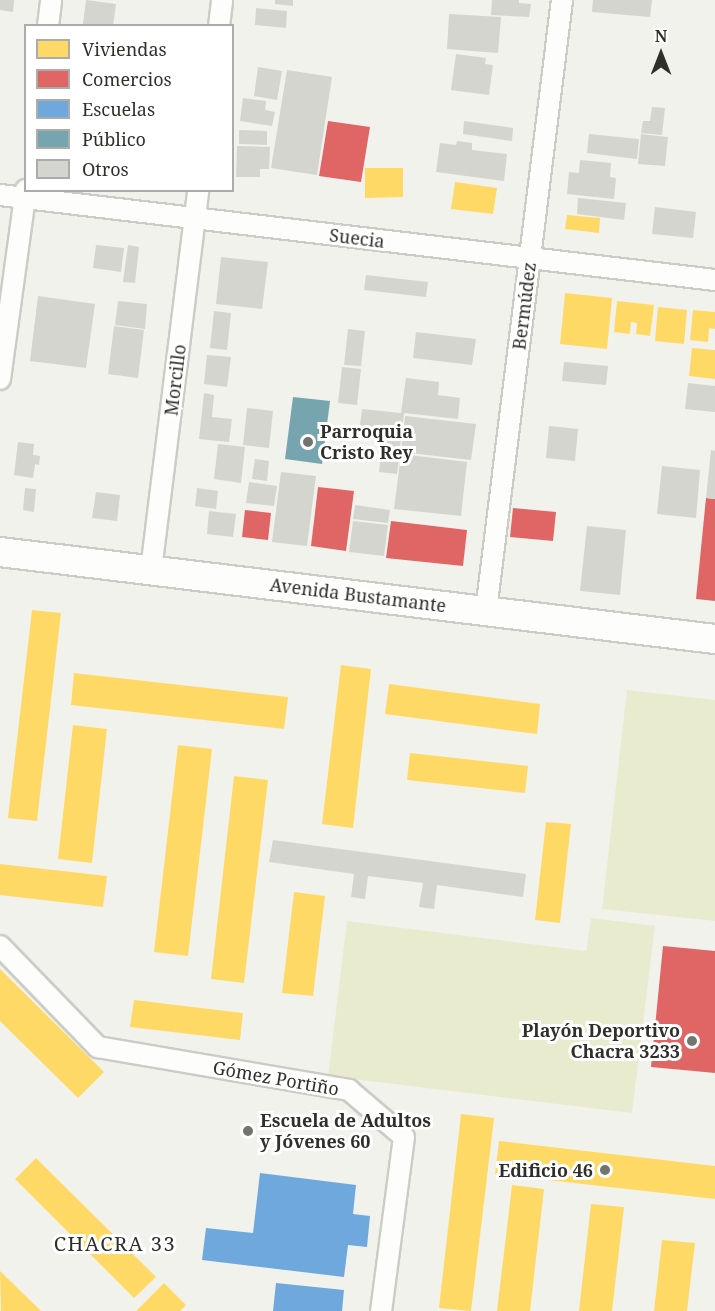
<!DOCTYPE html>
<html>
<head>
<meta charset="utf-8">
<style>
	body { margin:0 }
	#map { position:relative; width:715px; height:1311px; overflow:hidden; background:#f2f2ec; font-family:"Noto Serif",serif }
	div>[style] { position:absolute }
	.green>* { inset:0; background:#e9ebcf }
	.homes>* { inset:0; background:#ffd966 }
	.shops>* { inset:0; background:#e06666 }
	.schools>* { inset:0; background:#6fa8dc }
	.public>* { inset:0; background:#76a5af }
	.building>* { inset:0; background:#d5d5d0 }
	.roads { filter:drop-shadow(2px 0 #ccccc7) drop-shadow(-2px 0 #ccccc7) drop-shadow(0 2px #ccccc7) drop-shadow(0 -2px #ccccc7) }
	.minor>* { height:20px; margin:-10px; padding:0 10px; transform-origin:10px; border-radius:10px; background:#fdfdfc }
	.secondary>* { height:28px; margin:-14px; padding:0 14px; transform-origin:14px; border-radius:14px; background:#fdfdfc }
	.dots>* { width:16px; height:16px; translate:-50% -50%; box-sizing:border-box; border:3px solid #fff; border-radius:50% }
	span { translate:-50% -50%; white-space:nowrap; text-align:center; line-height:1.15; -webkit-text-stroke:6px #fff; paint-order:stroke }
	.street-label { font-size:18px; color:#30302b }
	.poi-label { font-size:18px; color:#30302b; font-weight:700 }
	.left { translate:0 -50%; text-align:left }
	.right { translate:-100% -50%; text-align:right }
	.neighbourhood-label { font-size:20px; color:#30302b; letter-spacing:1.5px }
	.legend { position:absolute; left:24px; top:24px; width:210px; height:168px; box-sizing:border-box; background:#fff; border:2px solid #acacaa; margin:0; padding:8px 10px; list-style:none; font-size:18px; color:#30302b }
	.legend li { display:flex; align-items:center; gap:12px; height:30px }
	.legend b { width:30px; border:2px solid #acacaa }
	.north { position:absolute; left:631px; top:24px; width:60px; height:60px; -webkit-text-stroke:4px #fff; paint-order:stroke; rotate:0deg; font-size:16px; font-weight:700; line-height:24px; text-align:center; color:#30302b }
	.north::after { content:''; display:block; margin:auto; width:21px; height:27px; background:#30302b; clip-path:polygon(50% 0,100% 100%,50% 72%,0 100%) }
</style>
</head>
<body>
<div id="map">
	<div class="green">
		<i style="clip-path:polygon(627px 690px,715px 700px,715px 921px,602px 909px)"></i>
		<i style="clip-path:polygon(591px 918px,655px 926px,632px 1113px,328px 1076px,347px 921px,586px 951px)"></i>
	</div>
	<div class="homes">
		<i style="clip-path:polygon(365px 168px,403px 168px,403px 197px,365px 198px)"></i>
		<i style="clip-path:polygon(455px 182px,497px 188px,493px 214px,451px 209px)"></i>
		<i style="clip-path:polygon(567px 215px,600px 218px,599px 233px,565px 229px)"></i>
		<i style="clip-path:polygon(565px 293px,612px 298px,607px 349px,560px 344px)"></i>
		<i style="clip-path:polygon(617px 301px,654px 305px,650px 336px,636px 334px,637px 323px,631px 322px,630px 334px,614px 332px)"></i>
		<i style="clip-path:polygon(658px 307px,687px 310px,684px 344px,655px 341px)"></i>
		<i style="clip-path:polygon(693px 310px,715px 312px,715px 329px,709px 328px,708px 342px,690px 340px)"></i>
		<i style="clip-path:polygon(692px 348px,715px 350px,715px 379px,689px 376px)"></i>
		<i style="clip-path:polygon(32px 610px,61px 613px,37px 821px,8px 818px)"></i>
		<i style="clip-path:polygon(341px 665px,371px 669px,353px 828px,322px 824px)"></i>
		<i style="clip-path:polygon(74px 673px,288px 697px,284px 729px,71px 705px)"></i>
		<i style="clip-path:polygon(389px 684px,540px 704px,537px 734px,385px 714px)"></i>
		<i style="clip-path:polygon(73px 725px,107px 729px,92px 863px,58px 859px)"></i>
		<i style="clip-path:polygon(178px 745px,212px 749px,188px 956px,154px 952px)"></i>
		<i style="clip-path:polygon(410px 753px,528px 766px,525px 793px,407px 780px)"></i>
		<i style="clip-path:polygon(234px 776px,268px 780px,244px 983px,211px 979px)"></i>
		<i style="clip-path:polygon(546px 822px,571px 824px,560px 923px,535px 920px)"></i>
		<i style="clip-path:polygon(0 864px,107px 876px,103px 907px,0 895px)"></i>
		<i style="clip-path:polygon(294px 892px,325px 896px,313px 996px,282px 993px)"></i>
		<i style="clip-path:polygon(0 969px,104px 1072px,78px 1098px,0 1021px)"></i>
		<i style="clip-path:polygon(134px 1000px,243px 1013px,240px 1040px,130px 1027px)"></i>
		<i style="clip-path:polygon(461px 1114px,494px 1118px,471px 1311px,439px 1308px)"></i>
		<i style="clip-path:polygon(499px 1141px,715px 1166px,715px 1199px,495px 1174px)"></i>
		<i style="clip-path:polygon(36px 1158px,156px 1277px,134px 1298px,15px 1179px)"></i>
		<i style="clip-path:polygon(512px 1185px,544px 1189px,530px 1311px,497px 1311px)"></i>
		<i style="clip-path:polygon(591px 1204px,624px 1207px,612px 1311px,579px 1311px)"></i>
		<i style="clip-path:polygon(662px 1240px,695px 1243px,687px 1311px,654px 1311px)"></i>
		<i style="clip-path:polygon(0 1271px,41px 1311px,1px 1311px)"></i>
		<i style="clip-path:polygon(164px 1283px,186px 1305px,180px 1311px,136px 1311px)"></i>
	</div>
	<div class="shops">
		<i style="clip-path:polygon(328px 121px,370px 127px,361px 182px,319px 176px)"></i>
		<i style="clip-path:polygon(318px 487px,354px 491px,346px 551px,311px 546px)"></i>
		<i style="clip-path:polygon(706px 498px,715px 499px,715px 601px,696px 599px)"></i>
		<i style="clip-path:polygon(513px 508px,556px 512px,553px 541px,510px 537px)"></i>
		<i style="clip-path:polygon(245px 510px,271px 513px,268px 540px,242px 537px)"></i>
		<i style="clip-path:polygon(391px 521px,467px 530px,463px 566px,386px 558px)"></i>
		<i style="clip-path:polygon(663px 946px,715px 951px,715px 1073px,651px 1067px)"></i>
	</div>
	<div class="schools">
		<i style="clip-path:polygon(260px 1173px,356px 1185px,353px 1214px,370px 1216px,367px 1247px,348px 1245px,344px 1277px,202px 1260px,206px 1228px,253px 1233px)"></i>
		<i style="clip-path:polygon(276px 1283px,344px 1290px,342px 1311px,273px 1311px)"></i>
	</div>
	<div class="public">
		<i style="clip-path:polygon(293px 397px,330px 401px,322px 464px,285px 459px)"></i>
	</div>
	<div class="building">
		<i style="clip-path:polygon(0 0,14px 0,13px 12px,0 10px)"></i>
		<i style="clip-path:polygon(86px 0,116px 4px,113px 26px,83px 24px)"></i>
		<i style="clip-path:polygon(275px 0,293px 0,293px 6px,275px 4px)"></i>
		<i style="clip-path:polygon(492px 0,519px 0,519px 3px,531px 4px,529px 17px,491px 15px)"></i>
		<i style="clip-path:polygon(593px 0,652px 0,650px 17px,592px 12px)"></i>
		<i style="clip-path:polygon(256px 8px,287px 11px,286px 28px,255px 25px)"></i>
		<i style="clip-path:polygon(449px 14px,501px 17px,498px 53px,447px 49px)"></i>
		<i style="clip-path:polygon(456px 54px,486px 58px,485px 64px,493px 65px,489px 95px,451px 90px)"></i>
		<i style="clip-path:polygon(258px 67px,282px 71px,277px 100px,254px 96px)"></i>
		<i style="clip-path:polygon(287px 70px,332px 77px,317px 175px,271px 168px)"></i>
		<i style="clip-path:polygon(243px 98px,266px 101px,265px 110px,275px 112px,272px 126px,240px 121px)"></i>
		<i style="clip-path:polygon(652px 107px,665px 108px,662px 135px,641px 133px,643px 121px,650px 121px)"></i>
		<i style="clip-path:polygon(464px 121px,513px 128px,512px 141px,463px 134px)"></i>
		<i style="clip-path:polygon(239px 130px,267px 131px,267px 145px,239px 144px)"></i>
		<i style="clip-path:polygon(589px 134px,639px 139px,637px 159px,587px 153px)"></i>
		<i style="clip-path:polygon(641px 134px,668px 137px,665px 166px,638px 164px)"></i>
		<i style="clip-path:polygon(457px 141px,472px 143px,472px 150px,507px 154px,504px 181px,436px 172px,440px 143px,456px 145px)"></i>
		<i style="clip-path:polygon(237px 146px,270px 147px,269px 169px,260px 169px,260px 177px,236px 177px)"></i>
		<i style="clip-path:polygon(580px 160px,611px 163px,610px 177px,616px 178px,614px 199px,567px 194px,569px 172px,579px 173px)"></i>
		<i style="clip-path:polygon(578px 198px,626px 203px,624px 220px,577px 214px)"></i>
		<i style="clip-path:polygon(655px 207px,696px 212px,693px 238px,652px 234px)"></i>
		<i style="clip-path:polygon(96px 245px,124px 248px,121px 272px,93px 268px)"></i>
		<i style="clip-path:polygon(128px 245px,139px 247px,135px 283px,123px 282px)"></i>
		<i style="clip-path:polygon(221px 257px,268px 262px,262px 309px,216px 304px)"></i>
		<i style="clip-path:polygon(366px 275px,428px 282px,426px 297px,364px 290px)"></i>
		<i style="clip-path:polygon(38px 296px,95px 304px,86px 368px,30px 361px)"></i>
		<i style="clip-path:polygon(118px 301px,147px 304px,145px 329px,115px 325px)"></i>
		<i style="clip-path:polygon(214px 311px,231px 313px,227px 350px,210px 348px)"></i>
		<i style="clip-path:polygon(114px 326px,144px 330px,138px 378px,108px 374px)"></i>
		<i style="clip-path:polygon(348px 329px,365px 331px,361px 366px,344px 365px)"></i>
		<i style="clip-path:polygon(416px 332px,476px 339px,472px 365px,413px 358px)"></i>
		<i style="clip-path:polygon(207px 355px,231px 357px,227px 387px,204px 384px)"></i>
		<i style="clip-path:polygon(564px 362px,608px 366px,606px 385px,562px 381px)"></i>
		<i style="clip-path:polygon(342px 367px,361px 369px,357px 405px,338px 403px)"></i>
		<i style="clip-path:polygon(406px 378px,439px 382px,438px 395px,460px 398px,458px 419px,404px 413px,397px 474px,379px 472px,383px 436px,359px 433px,362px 409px,401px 413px)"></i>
		<i style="clip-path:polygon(688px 383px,715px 386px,715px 412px,685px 409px)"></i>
		<i style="clip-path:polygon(204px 393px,214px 395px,212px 417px,232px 419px,229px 442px,199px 439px)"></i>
		<i style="clip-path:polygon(247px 408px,273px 411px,269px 448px,243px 445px)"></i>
		<i style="clip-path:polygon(405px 416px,476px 424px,471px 460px,401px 452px)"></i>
		<i style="clip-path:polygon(549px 426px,578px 429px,575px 461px,546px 458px)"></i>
		<i style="clip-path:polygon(18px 442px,34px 444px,33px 455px,40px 456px,39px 465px,35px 464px,33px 478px,14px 475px)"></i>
		<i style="clip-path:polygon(218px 444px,245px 447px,241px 483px,214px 479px)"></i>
		<i style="clip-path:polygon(711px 450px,715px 451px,715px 499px,706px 498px)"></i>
		<i style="clip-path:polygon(401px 454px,467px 462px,461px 516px,394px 509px)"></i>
		<i style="clip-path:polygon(255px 459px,269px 461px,267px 481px,252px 479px)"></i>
		<i style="clip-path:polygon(662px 466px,700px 470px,696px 518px,657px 514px)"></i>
		<i style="clip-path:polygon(281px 472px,316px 476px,307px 546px,272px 542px)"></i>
		<i style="clip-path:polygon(249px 482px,277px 486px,274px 506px,246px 503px)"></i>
		<i style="clip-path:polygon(25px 488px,36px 489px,34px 512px,23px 510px)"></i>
		<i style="clip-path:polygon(197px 488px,218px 491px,216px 509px,195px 506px)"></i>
		<i style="clip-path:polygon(96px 492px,120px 495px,117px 521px,92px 518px)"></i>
		<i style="clip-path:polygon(355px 505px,390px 510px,388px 523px,353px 519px)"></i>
		<i style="clip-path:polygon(209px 511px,236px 514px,233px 537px,207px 534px)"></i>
		<i style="clip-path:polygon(353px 521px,388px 525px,384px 556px,349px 552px)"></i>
		<i style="clip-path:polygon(587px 526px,626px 530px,620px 595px,580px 591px)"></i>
		<i style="clip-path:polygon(273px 840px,526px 874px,523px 897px,437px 885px,434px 909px,419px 907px,423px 883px,368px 876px,365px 899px,351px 897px,354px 874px,269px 862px)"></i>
	</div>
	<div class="roads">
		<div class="minor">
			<i style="left:48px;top:26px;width:26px;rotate:-83deg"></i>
			<i style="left:219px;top:26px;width:26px;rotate:-83deg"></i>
			<i style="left:0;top:195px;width:720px;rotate:6.78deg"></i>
			<i style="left:0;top:379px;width:191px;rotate:-82.2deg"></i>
			<i style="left:151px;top:570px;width:383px;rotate:-82.9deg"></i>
			<i style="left:486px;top:611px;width:616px;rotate:-82.91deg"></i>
			<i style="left:0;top:946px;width:141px;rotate:45.9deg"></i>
			<i style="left:98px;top:1047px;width:255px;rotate:9.7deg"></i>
			<i style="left:349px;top:1090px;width:72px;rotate:40.5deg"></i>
			<i style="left:404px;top:1137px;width:176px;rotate:97.5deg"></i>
		</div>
		<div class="secondary">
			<i style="left:0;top:552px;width:720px;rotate:6.94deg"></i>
		</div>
	</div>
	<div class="dots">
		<i style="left:308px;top:442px;background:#74746f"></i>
		<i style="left:692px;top:1041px;background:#74746f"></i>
		<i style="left:248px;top:1131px;background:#74746f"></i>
		<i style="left:605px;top:1170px;background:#74746f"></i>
	</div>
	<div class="street-label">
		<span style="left:357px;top:238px;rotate:7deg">Suecia</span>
		<span style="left:524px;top:306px;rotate:-83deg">Bermúdez</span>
		<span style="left:175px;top:380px;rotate:-83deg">Morcillo</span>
		<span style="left:358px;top:595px;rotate:7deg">Avenida Bustamante</span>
		<span style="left:276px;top:1078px;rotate:10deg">Gómez Portiño</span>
	</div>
	<div class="poi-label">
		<span class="left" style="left:320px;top:442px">Parroquia<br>Cristo Rey</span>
		<span class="right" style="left:680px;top:1041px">Playón Deportivo<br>Chacra 3233</span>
		<span class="left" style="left:260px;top:1131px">Escuela de Adultos<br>y Jóvenes 60</span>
		<span class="right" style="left:593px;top:1170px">Edificio 46</span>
	</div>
	<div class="neighbourhood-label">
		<span style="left:115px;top:1243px">CHACRA 33</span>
	</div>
	<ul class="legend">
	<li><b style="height:16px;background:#ffd966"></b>Viviendas</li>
	<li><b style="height:16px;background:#e06666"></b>Comercios</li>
	<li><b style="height:16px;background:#6fa8dc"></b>Escuelas</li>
	<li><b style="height:16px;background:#76a5af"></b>Público</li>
	<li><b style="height:16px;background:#d5d5d0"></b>Otros</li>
	</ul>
	<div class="north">N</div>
</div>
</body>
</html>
